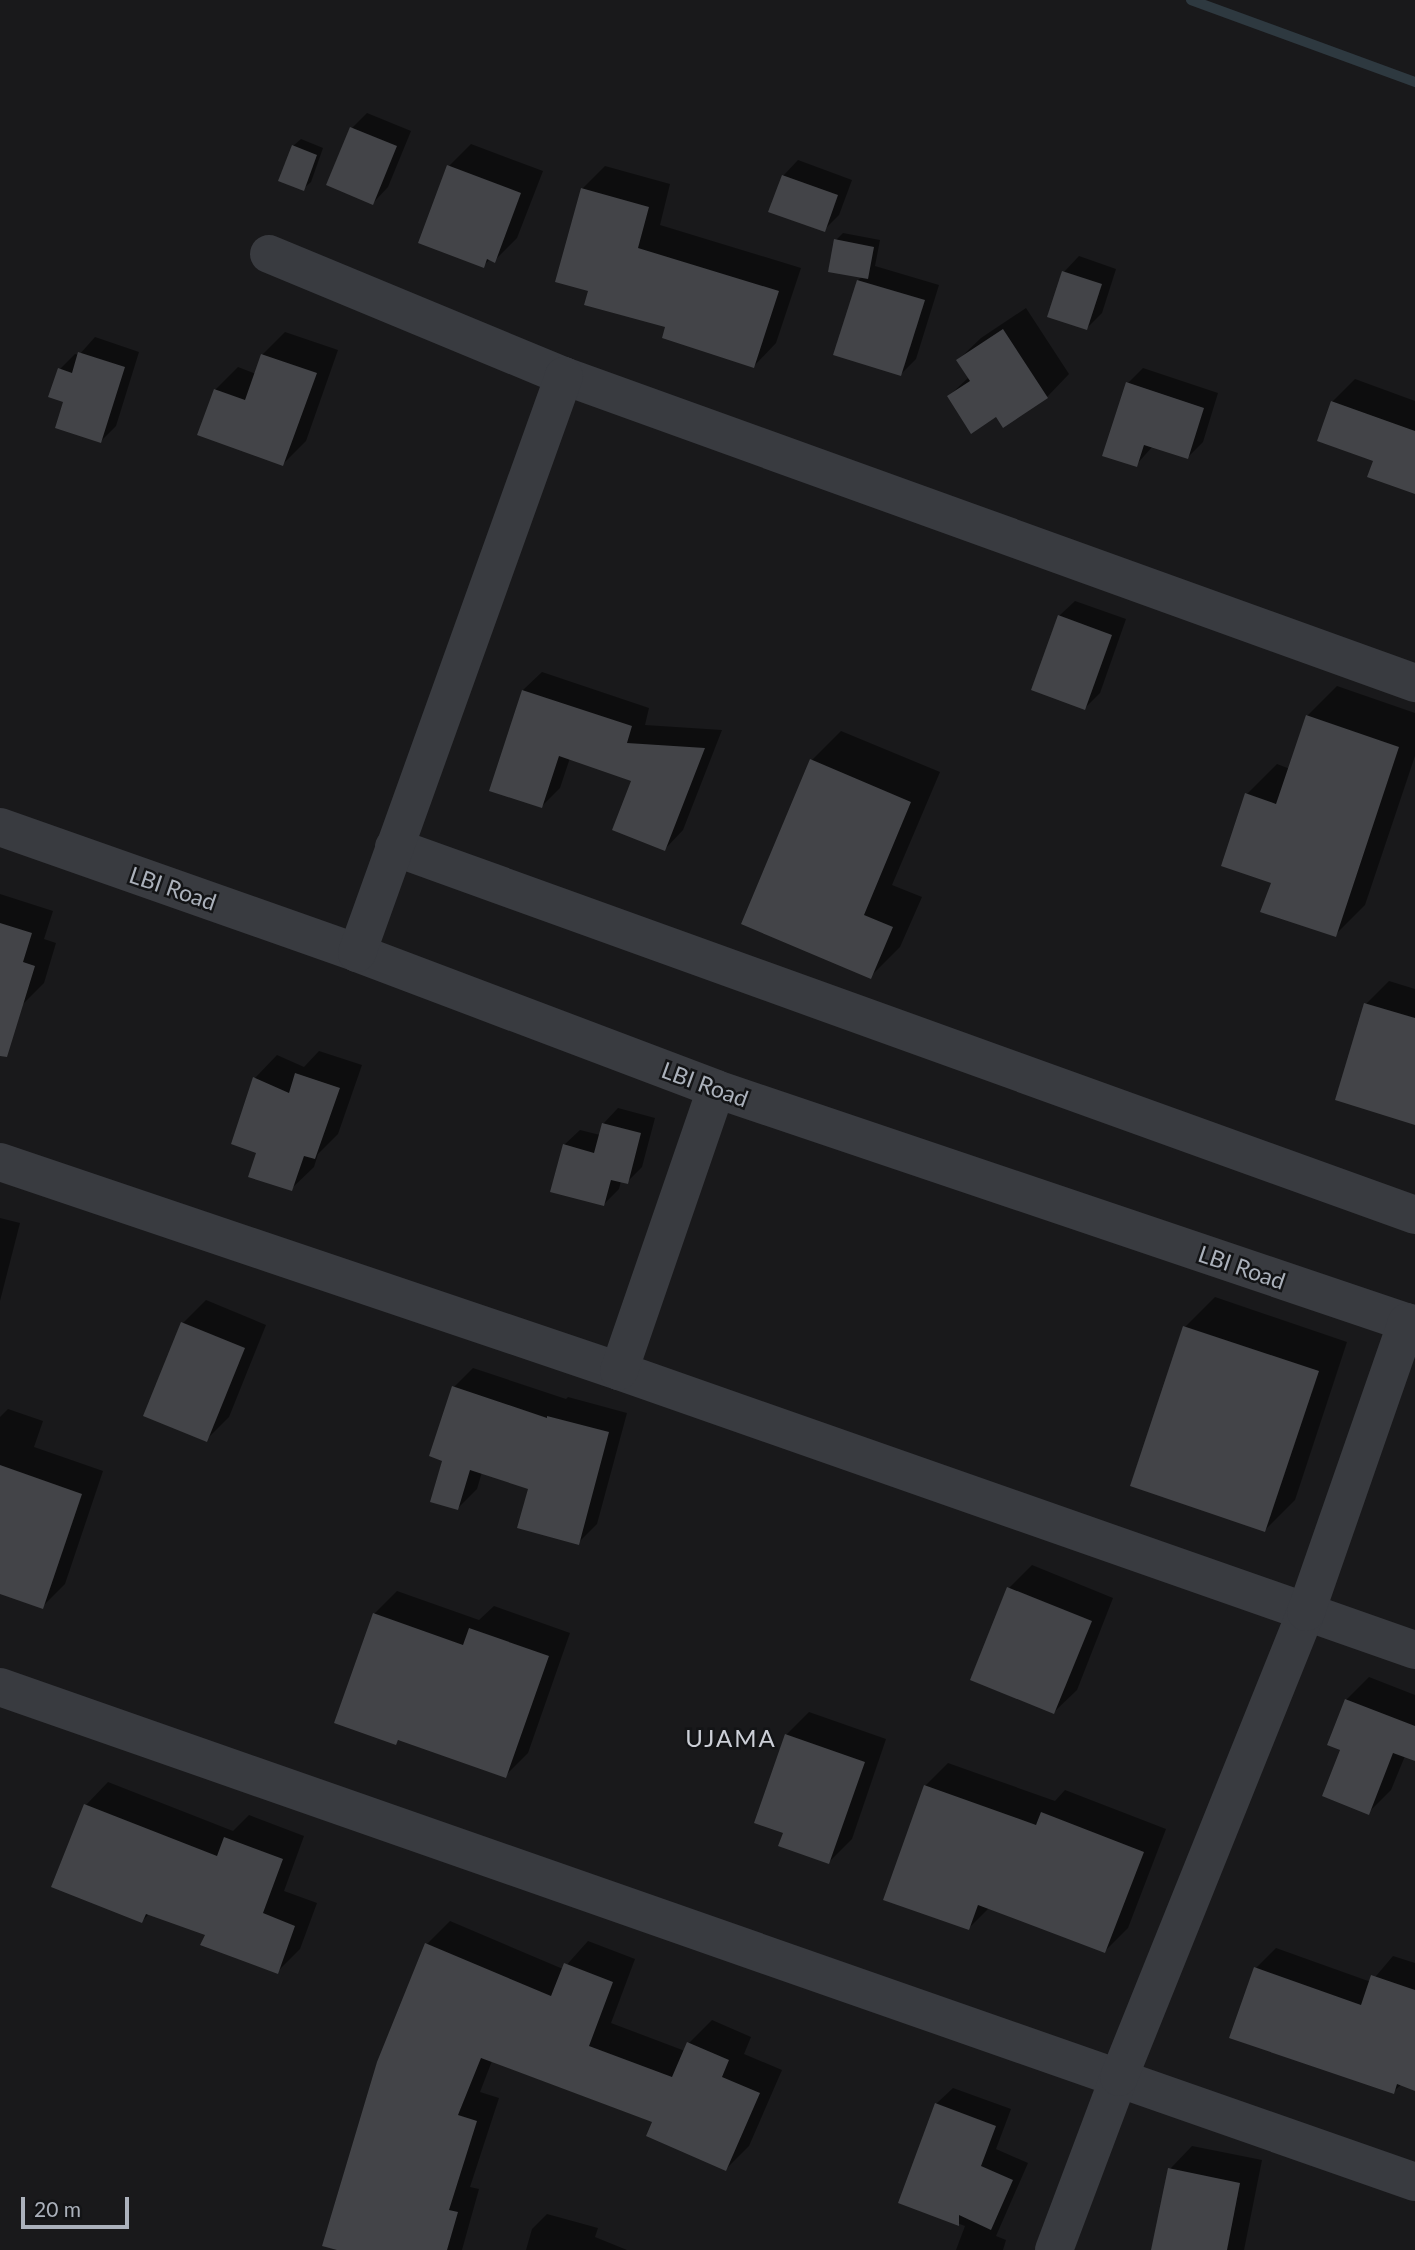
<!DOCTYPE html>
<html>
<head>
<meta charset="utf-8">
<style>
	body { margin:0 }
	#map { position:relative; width:1415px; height:2250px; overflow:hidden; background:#19191b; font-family:Lato,sans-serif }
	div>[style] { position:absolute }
	.shadow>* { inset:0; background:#0007 }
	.stream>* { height:10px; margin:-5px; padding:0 5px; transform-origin:5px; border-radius:5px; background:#2e3940 }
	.building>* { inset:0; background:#434448 }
	.minor>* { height:38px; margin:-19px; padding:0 19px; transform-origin:19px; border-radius:19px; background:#393b40 }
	span { translate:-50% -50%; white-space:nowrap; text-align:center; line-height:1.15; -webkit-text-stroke:5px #131416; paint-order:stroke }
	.street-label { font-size:23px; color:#abb1bb }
	.neighbourhood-label { font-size:24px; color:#cccfd7; letter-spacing:2px }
	.scale { position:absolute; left:21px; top:2197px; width:108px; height:32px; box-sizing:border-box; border:4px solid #abb1bb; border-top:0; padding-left:9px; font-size:21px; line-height:24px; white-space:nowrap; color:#abb1bb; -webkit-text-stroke:5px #131416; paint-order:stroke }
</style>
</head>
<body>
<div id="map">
	<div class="shadow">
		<i style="clip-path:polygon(367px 113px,411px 131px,388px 187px,373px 203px,352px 128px)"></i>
		<i style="clip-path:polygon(301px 139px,323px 148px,311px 182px,303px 189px,293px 146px)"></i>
		<i style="clip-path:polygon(471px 144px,543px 171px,517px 238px,495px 260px,490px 259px,483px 266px,449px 166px)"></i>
		<i style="clip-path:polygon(798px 160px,852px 180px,839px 215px,824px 230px,783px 176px)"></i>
		<i style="clip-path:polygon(605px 166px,670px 184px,660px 225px,801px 268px,776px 343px,754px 366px,668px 326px,582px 189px)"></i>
		<i style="clip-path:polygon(843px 233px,880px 240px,875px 266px,939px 285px,916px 359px,901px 374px,858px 280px,862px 277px,836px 240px)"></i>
		<i style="clip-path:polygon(1079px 256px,1116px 269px,1102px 313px,1087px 328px,1049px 316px,1064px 272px)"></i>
		<i style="clip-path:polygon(1026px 308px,1069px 374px,1047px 397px,996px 415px,949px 396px,969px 377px,958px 360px,981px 338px)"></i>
		<i style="clip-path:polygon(285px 332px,338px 350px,306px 441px,283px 464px,215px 390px,238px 367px,256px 374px,263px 354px)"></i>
		<i style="clip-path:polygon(95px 337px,139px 352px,116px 426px,101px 441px,66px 401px,60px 369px,75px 354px,79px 355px)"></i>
		<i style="clip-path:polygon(1143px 368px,1218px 393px,1203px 442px,1188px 457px,1153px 446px,1136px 465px,1128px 383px)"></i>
		<i style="clip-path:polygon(1355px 379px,1415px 401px,1415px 492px,1375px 460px,1332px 402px)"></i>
		<i style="clip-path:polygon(1075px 601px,1126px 619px,1100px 693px,1085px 708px,1059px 616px)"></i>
		<i style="clip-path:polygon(542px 672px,649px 708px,645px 725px,722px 730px,683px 830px,665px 849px,633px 780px,570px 758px,560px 788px,541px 807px,523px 690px)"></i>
		<i style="clip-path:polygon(1337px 686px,1415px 713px,1415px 756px,1365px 905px,1335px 935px,1247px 794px,1277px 764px,1290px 769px,1307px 716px)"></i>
		<i style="clip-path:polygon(841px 731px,940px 772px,892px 885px,922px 897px,900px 947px,870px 977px,812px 760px)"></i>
		<i style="clip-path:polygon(0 894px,53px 911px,44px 939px,56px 943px,44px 983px,22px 1005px,0 1047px)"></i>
		<i style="clip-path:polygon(1389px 981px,1415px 989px,1415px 1123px,1366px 1004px)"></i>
		<i style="clip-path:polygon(319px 1051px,362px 1065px,338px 1134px,318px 1154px,314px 1167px,291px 1189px,258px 1152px,255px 1078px,277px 1055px,304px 1067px)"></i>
		<i style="clip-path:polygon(618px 1108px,655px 1118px,642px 1167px,627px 1182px,621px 1181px,619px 1189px,604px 1204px,564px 1145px,580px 1130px,600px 1135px,603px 1124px)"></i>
		<i style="clip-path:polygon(0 1218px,20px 1223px,0 1301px)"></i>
		<i style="clip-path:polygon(1215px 1297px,1347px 1342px,1295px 1500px,1265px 1530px,1185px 1327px)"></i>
		<i style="clip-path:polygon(206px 1300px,266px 1325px,229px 1417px,206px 1440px,183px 1323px)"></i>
		<i style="clip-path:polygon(473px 1368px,566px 1399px,568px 1397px,627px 1413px,597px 1524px,578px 1543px,530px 1488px,482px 1472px,477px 1489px,458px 1508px,444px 1460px,454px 1387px)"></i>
		<i style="clip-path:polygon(8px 1409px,43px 1421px,34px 1447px,103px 1471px,65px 1584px,42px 1607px,0 1592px,0 1417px)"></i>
		<i style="clip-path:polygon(1032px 1565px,1113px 1598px,1077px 1690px,1054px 1712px,1009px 1588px)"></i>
		<i style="clip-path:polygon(397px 1591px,479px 1620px,494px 1606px,570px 1633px,528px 1753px,505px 1776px,400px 1739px,395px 1743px,374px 1614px)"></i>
		<i style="clip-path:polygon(1369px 1677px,1415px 1695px,1415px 1759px,1405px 1756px,1391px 1790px,1368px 1813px,1342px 1749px,1346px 1700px)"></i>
		<i style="clip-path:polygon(809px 1712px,886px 1739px,852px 1839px,829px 1862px,785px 1832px,786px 1735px)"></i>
		<i style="clip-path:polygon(948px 1763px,1055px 1801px,1065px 1790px,1166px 1829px,1128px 1928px,1105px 1951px,990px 1907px,969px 1928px,925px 1786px)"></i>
		<i style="clip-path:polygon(108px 1782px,233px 1831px,249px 1815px,304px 1836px,284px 1891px,317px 1903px,300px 1949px,277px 1972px,207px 1934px,149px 1914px,142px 1921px,86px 1805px)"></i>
		<i style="clip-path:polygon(450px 1921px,563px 1969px,588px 1941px,635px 1959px,611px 2023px,685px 2051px,689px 2043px,712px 2020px,751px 2037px,744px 2054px,782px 2070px,749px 2146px,726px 2169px,654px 2121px,492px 2061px,480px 2092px,499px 2098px,470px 2187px,479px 2189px,462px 2250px,344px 2250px,427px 1944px)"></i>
		<i style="clip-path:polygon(1276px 1948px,1371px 1982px,1393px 1956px,1415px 1963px,1415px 2089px,1402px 2084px,1393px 2092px,1256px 1968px)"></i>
		<i style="clip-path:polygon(953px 2088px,1011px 2109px,996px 2149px,1028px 2163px,996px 2236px,1006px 2240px,1003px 2250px,956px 2250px,965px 2226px,900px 2202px,936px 2104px)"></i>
		<i style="clip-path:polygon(1192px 2146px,1262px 2160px,1244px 2250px,1153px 2250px,1170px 2169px)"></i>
		<i style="clip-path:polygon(547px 2214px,598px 2228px,595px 2237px,627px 2250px,526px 2250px,532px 2229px)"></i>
	</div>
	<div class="stream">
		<i style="left:1191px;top:0;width:239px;rotate:20.1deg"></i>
	</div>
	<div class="building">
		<i style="clip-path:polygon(350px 127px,397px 146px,373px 205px,326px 185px)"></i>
		<i style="clip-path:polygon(292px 145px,317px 155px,304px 191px,278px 181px)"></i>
		<i style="clip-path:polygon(447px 165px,521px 193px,495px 263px,487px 259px,484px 268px,418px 243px)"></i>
		<i style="clip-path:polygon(782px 175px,838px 195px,825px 232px,768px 212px)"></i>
		<i style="clip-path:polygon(581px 188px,649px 207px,638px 248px,779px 291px,754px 368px,662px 338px,665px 327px,584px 305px,588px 291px,555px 282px)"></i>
		<i style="clip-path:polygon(834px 239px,874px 247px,868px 279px,828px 272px)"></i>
		<i style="clip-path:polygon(1062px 271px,1102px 284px,1087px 330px,1047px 317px)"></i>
		<i style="clip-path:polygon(857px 280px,925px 300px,901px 376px,833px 355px)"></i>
		<i style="clip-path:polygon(1003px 329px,1048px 398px,1003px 428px,996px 417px,971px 434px,947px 396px,970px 381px,956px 360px)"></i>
		<i style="clip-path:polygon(78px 352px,125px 367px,101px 443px,55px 428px,63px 402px,48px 397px,58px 368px,72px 373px)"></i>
		<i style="clip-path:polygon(261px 354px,317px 373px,283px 466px,197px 435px,214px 389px,245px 400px)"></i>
		<i style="clip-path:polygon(1126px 382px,1204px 408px,1188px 459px,1144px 445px,1137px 467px,1102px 456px)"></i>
		<i style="clip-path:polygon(1331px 401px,1415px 431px,1415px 494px,1367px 477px,1373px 461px,1317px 441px)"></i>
		<i style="clip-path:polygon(1058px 615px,1112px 635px,1085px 710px,1031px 690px)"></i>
		<i style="clip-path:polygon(522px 690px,632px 726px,627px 743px,705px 748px,665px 851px,612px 830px,631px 781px,559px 756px,542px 808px,489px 791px)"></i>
		<i style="clip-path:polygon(1306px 715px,1399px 747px,1336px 937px,1260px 912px,1271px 883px,1221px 866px,1245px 793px,1276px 804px)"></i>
		<i style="clip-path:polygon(810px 759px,911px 802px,864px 915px,893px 927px,871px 979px,741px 924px)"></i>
		<i style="clip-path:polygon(0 923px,32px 933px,23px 962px,35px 966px,7px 1057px,0 1056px)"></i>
		<i style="clip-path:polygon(1364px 1003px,1415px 1018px,1415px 1125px,1335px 1100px)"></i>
		<i style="clip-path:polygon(295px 1073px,340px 1088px,315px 1159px,304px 1156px,292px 1191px,248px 1177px,256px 1153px,231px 1144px,253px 1077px,289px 1093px)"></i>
		<i style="clip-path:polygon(602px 1123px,641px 1133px,628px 1184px,611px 1180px,604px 1206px,550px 1192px,563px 1144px,594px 1153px)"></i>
		<i style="clip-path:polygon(181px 1322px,245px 1348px,207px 1442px,143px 1416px)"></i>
		<i style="clip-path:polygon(1183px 1326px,1319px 1371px,1265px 1532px,1130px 1486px)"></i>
		<i style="clip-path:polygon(452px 1386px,547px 1418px,547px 1416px,609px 1432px,579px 1545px,517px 1528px,528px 1489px,470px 1470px,458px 1510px,430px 1502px,442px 1461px,429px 1456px)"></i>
		<i style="clip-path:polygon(0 1465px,82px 1494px,43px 1609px,0 1594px)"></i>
		<i style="clip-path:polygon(1007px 1587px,1092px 1621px,1054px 1714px,970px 1680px)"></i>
		<i style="clip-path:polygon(373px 1613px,463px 1645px,469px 1628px,549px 1656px,506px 1778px,398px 1740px,396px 1745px,334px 1723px)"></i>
		<i style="clip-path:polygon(1345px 1699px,1415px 1726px,1415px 1761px,1393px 1753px,1369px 1815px,1322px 1796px,1340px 1750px,1327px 1745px)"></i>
		<i style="clip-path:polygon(785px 1734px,865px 1762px,829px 1864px,778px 1846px,783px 1833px,754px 1823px)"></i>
		<i style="clip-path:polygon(924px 1785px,1036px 1825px,1041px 1812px,1144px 1852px,1105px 1953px,978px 1905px,969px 1930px,883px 1900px)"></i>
		<i style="clip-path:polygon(84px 1804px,217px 1856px,224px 1837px,283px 1859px,263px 1913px,295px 1926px,278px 1974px,200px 1945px,205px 1935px,146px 1914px,142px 1923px,51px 1887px)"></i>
		<i style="clip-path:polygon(425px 1943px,551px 1996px,564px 1963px,613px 1982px,589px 2046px,672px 2077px,687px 2042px,729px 2060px,722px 2077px,760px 2093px,726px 2171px,646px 2136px,652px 2122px,481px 2058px,458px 2115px,477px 2121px,449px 2210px,458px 2212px,447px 2250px,337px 2250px,322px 2246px,377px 2062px)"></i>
		<i style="clip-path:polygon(1254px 1967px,1361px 2005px,1371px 1975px,1415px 1990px,1415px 2091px,1397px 2084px,1394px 2094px,1229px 2038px)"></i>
		<i style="clip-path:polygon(935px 2103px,996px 2126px,981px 2166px,1013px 2180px,991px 2230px,959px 2215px,959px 2226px,898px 2203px)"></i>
		<i style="clip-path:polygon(1168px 2168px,1240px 2183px,1227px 2250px,1151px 2250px)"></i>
	</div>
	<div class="minor">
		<i style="left:269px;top:254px;width:319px;rotate:22.5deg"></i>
		<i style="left:564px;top:376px;width:905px;rotate:19.84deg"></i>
		<i style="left:0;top:827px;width:379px;rotate:19.4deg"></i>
		<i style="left:357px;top:953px;width:384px;rotate:20.7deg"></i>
		<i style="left:716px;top:1089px;width:738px;rotate:18.66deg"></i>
		<i style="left:394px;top:847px;width:1085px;rotate:19.82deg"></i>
		<i style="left:357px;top:953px;width:613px;rotate:-70.26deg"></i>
		<i style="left:0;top:1162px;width:653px;rotate:18.66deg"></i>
		<i style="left:619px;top:1371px;width:843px;rotate:19.32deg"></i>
		<i style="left:619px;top:1371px;width:298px;rotate:-71deg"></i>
		<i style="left:0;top:1687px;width:1499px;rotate:19.28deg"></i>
		<i style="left:1054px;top:2250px;width:185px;rotate:-69.4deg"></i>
		<i style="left:1119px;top:2077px;width:501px;rotate:-68.09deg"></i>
		<i style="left:1306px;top:1612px;width:307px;rotate:-70.8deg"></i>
	</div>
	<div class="street-label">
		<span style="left:173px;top:888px;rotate:19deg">LBI Road</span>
		<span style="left:705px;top:1084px;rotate:20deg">LBI Road</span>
		<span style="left:1242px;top:1267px;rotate:19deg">LBI Road</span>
	</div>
	<div class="neighbourhood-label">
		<span style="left:731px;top:1738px">UJAMA</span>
	</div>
	<div class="scale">20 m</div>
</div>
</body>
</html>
